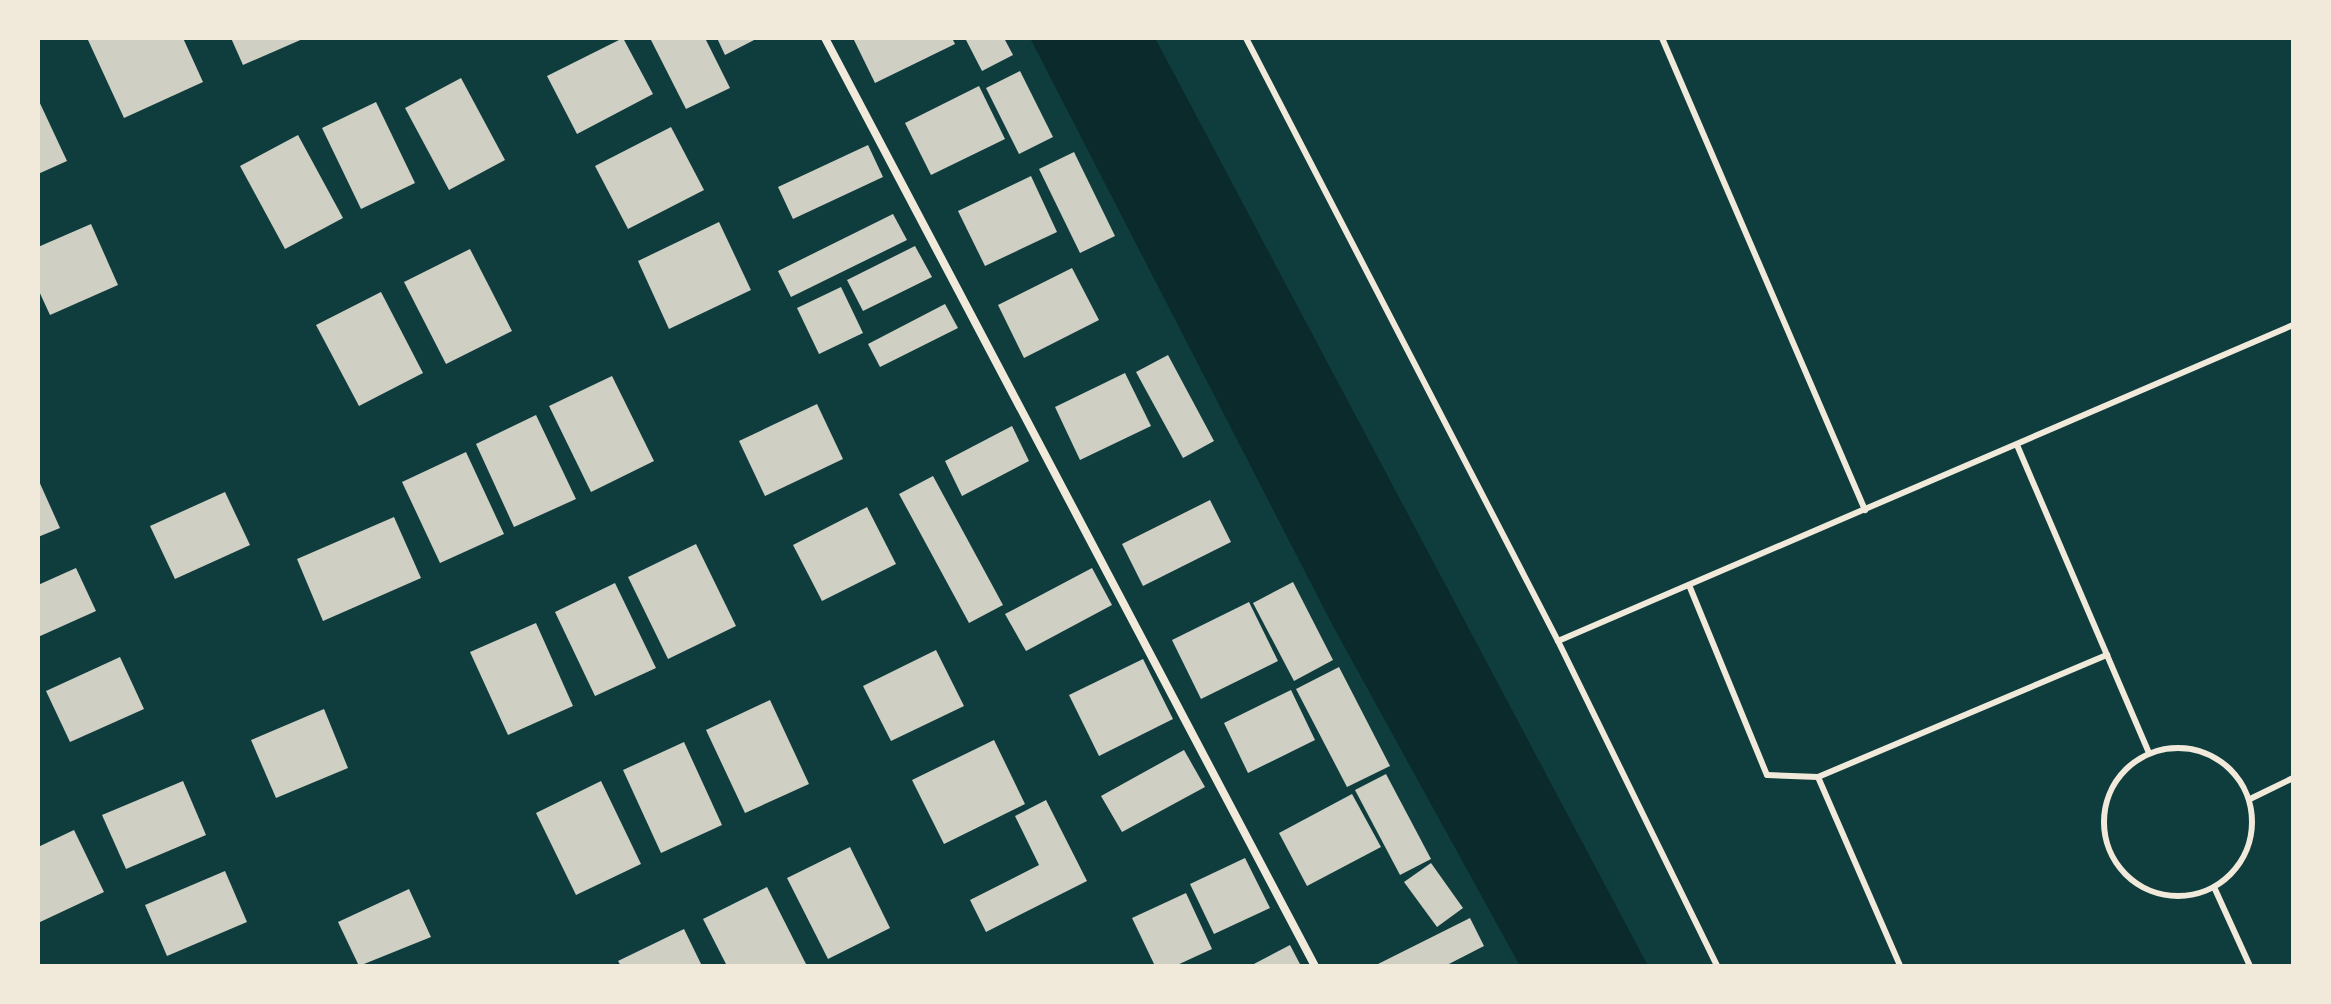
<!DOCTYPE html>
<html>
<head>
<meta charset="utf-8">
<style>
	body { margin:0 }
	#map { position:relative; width:2331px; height:1004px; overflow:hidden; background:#0f3d3e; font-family:Mulish,sans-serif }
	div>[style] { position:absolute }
	.water>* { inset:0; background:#0a2a2b }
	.building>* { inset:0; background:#cfcfc3 }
	.service>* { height:6px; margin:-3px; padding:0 3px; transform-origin:3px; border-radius:3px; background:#f1e9da }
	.service>.ring { margin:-3px; padding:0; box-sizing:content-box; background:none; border:6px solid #f1e9da; border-radius:50% }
	.minor>* { height:8px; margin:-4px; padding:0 4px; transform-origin:4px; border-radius:4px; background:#f1e9da }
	span { translate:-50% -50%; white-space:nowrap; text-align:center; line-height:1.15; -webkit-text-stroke:6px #f1e9da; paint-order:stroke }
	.frame { position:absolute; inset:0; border:40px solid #f1e9da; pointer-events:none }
</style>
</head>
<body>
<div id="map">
	<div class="water">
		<i style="clip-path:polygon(1030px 38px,1155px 38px,1648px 966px,1520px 966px,1333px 626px)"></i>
	</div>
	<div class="building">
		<i style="clip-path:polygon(183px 38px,203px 82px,124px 118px,88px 40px)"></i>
		<i style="clip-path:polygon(231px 38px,305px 38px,243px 65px)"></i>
		<i style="clip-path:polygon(623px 38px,653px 94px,577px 134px,547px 76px)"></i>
		<i style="clip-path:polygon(650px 38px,705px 38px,730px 88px,686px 109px)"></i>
		<i style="clip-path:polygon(717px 38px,758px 38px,725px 55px)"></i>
		<i style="clip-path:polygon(853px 38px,952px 38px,955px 44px,875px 83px)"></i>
		<i style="clip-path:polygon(965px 38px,1004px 38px,1013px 55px,982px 71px)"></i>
		<i style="clip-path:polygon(1020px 71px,1053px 137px,1019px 154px,986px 88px)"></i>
		<i style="clip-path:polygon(461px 78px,505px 160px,449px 190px,405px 108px)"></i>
		<i style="clip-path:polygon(979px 86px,1005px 139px,931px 175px,905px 123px)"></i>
		<i style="clip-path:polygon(38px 99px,67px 161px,38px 174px)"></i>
		<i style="clip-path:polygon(376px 102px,415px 183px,361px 209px,322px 128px)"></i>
		<i style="clip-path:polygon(671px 127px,704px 190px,628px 229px,595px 166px)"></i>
		<i style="clip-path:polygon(298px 135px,343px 218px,285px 249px,240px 166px)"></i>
		<i style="clip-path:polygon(868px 145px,883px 177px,793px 219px,778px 187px)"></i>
		<i style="clip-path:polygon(1074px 152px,1115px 236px,1080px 253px,1039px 169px)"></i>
		<i style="clip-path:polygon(1031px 176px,1057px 232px,985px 266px,958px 211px)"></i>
		<i style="clip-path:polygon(893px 214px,907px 240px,791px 297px,778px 271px)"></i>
		<i style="clip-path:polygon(719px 222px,751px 290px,669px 329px,638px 261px)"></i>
		<i style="clip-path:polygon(91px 224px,118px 285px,50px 315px,38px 289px,38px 247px)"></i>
		<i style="clip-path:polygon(915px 246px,932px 277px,863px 311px,847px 280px)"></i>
		<i style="clip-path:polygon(470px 249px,512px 331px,446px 364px,404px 282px)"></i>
		<i style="clip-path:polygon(1072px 268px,1099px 320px,1024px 358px,998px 305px)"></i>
		<i style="clip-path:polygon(841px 287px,863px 333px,819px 354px,797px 308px)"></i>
		<i style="clip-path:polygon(381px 292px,423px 373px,359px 406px,316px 325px)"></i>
		<i style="clip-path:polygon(945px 304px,958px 328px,880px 367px,868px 344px)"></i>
		<i style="clip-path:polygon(1168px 355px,1214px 441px,1183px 458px,1136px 372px)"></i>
		<i style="clip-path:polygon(1125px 373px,1151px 426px,1080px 460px,1055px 407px)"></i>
		<i style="clip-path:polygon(612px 376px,654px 461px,591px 492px,549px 406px)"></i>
		<i style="clip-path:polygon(817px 404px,843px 459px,765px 496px,739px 441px)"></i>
		<i style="clip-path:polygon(536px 415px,576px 499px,514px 527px,476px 444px)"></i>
		<i style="clip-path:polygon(1012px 426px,1029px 461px,962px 496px,945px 461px)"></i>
		<i style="clip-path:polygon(466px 452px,504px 534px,440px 563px,402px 482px)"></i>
		<i style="clip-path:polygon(933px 476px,1003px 605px,969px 623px,899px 494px)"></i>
		<i style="clip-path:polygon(38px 479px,60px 528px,38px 537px)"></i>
		<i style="clip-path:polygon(225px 492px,250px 545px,175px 579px,150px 526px)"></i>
		<i style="clip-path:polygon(1210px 500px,1231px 542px,1143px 586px,1122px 544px)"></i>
		<i style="clip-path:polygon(867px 507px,896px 564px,822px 601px,793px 545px)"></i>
		<i style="clip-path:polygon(394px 517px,421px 578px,323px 621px,297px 559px)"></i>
		<i style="clip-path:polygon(696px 544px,736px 626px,668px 659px,628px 577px)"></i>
		<i style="clip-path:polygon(76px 568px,96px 611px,38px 637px,38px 585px)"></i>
		<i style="clip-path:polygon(1092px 568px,1112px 605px,1026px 651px,1005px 614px)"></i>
		<i style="clip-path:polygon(1293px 582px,1333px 660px,1294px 681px,1253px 603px)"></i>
		<i style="clip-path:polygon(615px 583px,656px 668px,595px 696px,555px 612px)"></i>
		<i style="clip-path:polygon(1249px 602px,1278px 661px,1201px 699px,1172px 640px)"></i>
		<i style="clip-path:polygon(536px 623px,573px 706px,508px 735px,470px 652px)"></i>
		<i style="clip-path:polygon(936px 650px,964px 706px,891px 741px,863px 686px)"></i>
		<i style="clip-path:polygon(120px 657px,144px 709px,70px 742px,46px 691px)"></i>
		<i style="clip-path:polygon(1143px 659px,1173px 719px,1099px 756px,1069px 695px)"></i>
		<i style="clip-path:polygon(1339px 667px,1390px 766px,1347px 787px,1296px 689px)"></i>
		<i style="clip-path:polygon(1291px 690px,1315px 740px,1248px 773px,1224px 723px)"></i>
		<i style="clip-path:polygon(770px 700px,809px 784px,745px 813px,706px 730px)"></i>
		<i style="clip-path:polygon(324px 709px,348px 768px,276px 798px,251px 740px)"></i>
		<i style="clip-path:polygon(994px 740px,1025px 804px,944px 844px,912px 780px)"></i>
		<i style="clip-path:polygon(684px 742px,722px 825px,661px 853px,623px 770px)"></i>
		<i style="clip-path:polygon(1184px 750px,1205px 787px,1122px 832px,1101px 796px)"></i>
		<i style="clip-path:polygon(1386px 774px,1431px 859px,1400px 875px,1355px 790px)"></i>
		<i style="clip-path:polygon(183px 781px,206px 835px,126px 869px,102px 815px)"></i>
		<i style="clip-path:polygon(601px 781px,641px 864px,576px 895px,536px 813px)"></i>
		<i style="clip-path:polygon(1352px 794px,1381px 847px,1307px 886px,1279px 833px)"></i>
		<i style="clip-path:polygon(1046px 800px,1087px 881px,986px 932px,970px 900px,1039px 865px,1015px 816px)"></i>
		<i style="clip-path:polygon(74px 830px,104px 892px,38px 923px,38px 847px)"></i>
		<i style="clip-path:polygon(850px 847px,890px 928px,828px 959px,787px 878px)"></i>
		<i style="clip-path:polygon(1245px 858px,1270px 908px,1214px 934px,1190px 884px)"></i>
		<i style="clip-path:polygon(1431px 863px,1463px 908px,1437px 927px,1404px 882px)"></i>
		<i style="clip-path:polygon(225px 871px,247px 922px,167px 956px,145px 905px)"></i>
		<i style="clip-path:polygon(767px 887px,807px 966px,727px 966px,703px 919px)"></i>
		<i style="clip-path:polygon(409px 889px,431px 937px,359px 966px,338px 922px)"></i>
		<i style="clip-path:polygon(1186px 893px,1212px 949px,1175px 966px,1155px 966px,1132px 918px)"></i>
		<i style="clip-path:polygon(1470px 918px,1484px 946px,1445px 966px,1374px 966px)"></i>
		<i style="clip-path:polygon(684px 929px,702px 966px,621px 966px,618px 961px)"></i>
		<i style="clip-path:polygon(1290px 945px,1301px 966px,1250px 966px)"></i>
	</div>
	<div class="service">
		<i style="left:1246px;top:38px;width:679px;rotate:62.64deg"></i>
		<i style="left:1558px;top:641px;width:800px;rotate:-23.26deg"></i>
		<i style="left:1662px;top:38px;width:514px;rotate:66.73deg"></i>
		<i style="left:2017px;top:445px;width:335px;rotate:66.8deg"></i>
		<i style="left:1689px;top:585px;width:205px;rotate:67.7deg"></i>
		<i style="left:1767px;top:775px;width:51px;rotate:2.2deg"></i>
		<i style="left:1818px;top:777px;width:206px;rotate:66.5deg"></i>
		<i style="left:1558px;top:641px;width:362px;rotate:63.9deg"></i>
		<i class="ring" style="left:2104px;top:748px;width:142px;height:142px"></i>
		<i style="left:1818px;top:777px;width:314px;rotate:-22.9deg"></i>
		<i style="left:2250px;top:799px;width:48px;rotate:-26deg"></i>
		<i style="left:2214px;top:887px;width:87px;rotate:65.5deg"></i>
	</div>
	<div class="minor">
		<i style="left:825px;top:38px;width:1049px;rotate:62.17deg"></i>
	</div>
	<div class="frame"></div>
</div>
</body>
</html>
